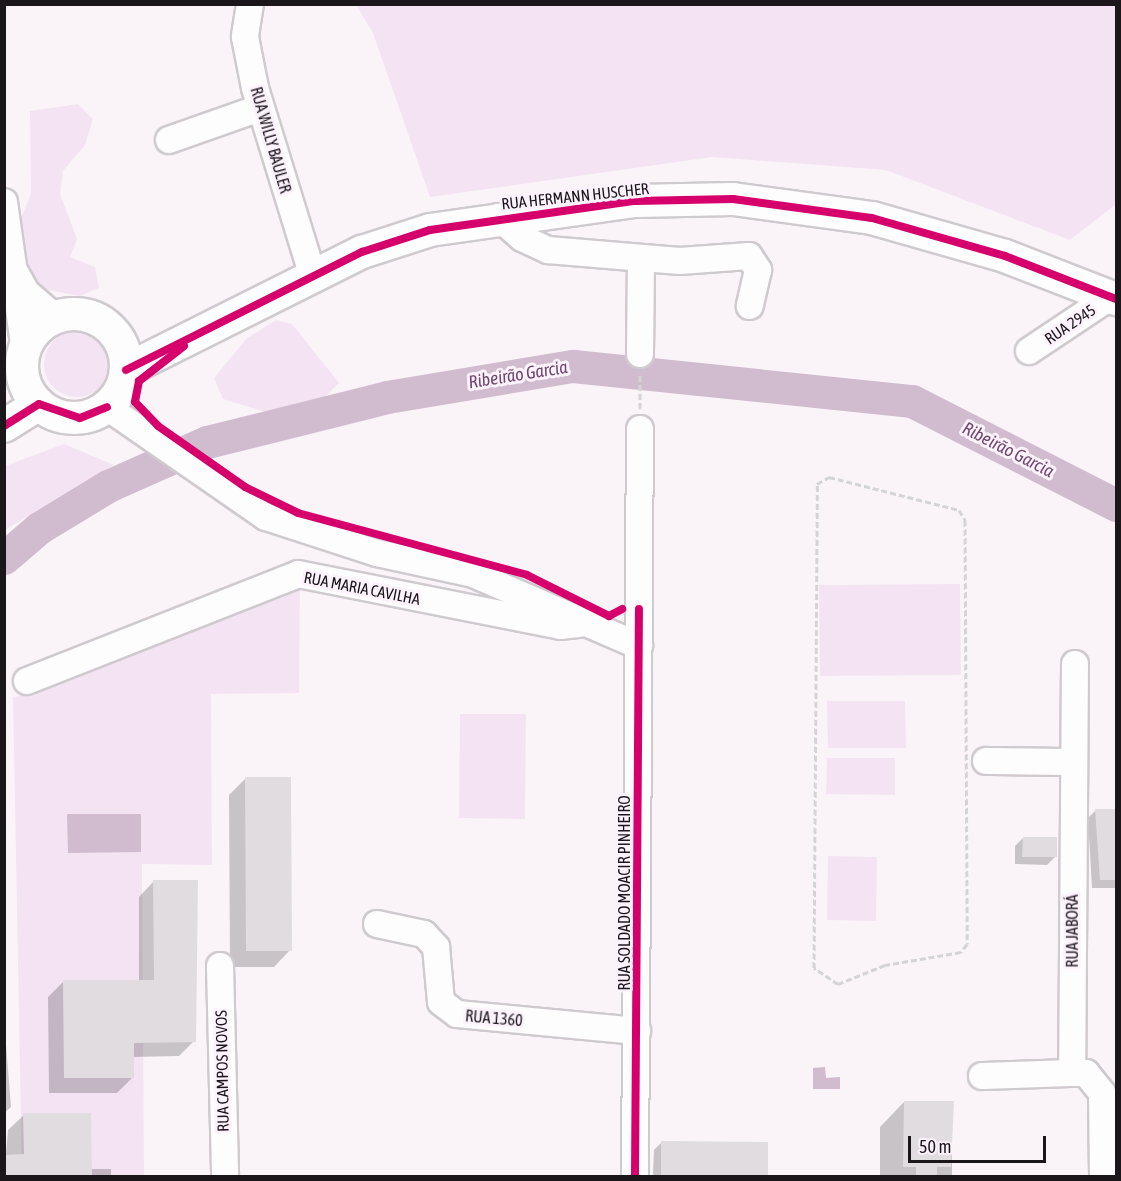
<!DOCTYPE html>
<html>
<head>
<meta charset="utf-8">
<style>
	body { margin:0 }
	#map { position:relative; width:1121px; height:1181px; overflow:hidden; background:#faf4f9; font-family:"Asap Condensed",sans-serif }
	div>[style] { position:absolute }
	.green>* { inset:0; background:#f4e4f3 }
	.round { border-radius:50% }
	.water>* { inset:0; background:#d1bbcf }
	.shadow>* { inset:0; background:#0003 }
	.river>* { height:33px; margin:-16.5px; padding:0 16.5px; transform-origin:16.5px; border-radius:16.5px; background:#d1bbcf }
	.building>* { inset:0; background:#e1dce0 }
	.path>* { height:3px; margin-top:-1.5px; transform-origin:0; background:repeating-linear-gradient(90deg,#d5d4d5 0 6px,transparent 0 9px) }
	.roads { filter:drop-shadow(2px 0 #cfcace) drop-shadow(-2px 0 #cfcace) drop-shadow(0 2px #cfcace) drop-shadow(0 -2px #cfcace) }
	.minor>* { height:26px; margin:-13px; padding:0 13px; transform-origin:13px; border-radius:13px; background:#fefdfe }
	.major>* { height:32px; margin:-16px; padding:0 16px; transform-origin:16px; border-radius:16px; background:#fefdfe }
	.major>.ring { margin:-16px; padding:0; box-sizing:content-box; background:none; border:32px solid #fefdfe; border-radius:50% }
	.cycleway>* { height:8px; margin:-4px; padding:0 4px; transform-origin:4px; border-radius:4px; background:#d6006c }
	span { translate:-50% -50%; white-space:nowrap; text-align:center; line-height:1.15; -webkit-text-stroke:6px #fcf2fb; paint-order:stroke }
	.street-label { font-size:16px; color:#1a161a }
	.water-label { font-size:18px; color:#70476e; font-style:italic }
	.frame { position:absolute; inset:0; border:6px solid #1a161a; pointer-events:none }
	.scale { position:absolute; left:908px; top:1136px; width:138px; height:27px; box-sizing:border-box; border:3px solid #1a161a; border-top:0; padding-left:8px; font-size:18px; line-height:21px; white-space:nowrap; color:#1a161a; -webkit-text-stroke:4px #fcf2fb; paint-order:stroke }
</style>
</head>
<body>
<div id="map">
	<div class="green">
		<i style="clip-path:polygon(356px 5px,1116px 5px,1116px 204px,1070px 240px,886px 170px,712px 157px,430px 197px,373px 33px)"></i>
		<i style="clip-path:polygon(78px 104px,93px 119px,85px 145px,63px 171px,60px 194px,77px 239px,70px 257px,95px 267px,99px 288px,80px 296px,38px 288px,23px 254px,20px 220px,31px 194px,30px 111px)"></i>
		<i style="clip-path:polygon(276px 320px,292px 324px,339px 383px,324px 398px,268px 413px,223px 399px,214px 378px,246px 339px)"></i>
		<i class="round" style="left:44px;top:331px;width:66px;height:66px"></i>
		<i style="clip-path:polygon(64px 444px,114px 465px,5px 530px,5px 466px)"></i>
		<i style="clip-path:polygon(300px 579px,299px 693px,211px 694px,212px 865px,142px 864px,144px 1176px,22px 1176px,13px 698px)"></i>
		<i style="clip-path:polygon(960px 584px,961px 675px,820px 676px,819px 585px)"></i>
		<i style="clip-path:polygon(827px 701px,905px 701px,906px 748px,828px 748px)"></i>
		<i style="clip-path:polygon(460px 714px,526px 714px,525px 819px,459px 818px)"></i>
		<i style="clip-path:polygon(827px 758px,895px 758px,895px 795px,826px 794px)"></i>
		<i style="clip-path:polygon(828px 856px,877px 857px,876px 921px,827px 920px)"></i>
	</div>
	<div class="water">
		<i style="clip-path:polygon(67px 814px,141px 814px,141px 852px,68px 853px)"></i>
		<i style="clip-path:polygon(825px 1067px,826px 1078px,840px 1077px,840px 1089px,813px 1089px,813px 1068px)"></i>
	</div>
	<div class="shadow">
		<i style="clip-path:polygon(245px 779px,290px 950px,274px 967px,230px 967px,229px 795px)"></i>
		<i style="clip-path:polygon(1096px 810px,1116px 811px,1115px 888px,1092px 888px,1088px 818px)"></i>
		<i style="clip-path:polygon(1023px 838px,1055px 857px,1047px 865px,1015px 864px,1015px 846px)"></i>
		<i style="clip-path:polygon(154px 881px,194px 1041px,179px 1056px,132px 1057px,133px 1077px,117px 1093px,49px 1093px,48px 997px,63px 982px,139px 981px,139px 897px)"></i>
		<i style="clip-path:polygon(4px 1020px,11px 1107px,4px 1113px)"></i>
		<i style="clip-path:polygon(904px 1102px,952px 1103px,952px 1176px,880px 1176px,880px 1127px)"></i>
		<i style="clip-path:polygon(24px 1115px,91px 1169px,111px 1169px,111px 1176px,4px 1176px,8px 1130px)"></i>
		<i style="clip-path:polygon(662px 1142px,766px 1144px,766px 1176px,653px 1176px,654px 1150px)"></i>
	</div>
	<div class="river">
		<i style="left:4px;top:558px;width:46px;rotate:-40.6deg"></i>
		<i style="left:39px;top:528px;width:81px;rotate:-31.3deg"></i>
		<i style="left:108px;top:486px;width:108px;rotate:-24deg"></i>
		<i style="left:207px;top:442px;width:186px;rotate:-14deg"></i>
		<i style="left:387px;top:397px;width:189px;rotate:-9.5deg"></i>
		<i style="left:573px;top:366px;width:341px;rotate:5.9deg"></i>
		<i style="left:912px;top:401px;width:229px;rotate:27deg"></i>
	</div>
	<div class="building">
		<i style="clip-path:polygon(245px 777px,291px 777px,292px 951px,246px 951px)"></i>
		<i style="clip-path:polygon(1095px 809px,1116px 809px,1116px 880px,1100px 880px)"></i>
		<i style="clip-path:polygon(1023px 837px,1057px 837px,1057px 857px,1022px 857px)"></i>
		<i style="clip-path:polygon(153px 880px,198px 880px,196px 1042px,134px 1043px,134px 1078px,64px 1078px,63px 980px,154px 980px)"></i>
		<i style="clip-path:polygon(904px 1101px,954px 1101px,951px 1167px,937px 1167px,937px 1176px,916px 1176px,916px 1167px,903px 1167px)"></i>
		<i style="clip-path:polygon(23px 1113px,91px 1113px,92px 1176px,4px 1176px,4px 1155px,24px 1154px)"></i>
		<i style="clip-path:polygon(661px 1141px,768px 1142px,768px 1176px,661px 1176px)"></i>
	</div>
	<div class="path">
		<i style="left:640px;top:409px;width:35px;rotate:-90deg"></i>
		<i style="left:829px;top:477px;width:134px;rotate:14.2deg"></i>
		<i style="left:959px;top:510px;width:12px;rotate:59deg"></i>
		<i style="left:965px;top:520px;width:424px;rotate:89.7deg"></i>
		<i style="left:967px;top:944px;width:10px;rotate:127deg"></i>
		<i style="left:961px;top:952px;width:77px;rotate:170.3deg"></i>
		<i style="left:885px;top:965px;width:51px;rotate:158deg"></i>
		<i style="left:838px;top:984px;width:29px;rotate:-146deg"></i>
		<i style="left:814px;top:968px;width:484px;rotate:-89.6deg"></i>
		<i style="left:817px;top:484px;width:14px;rotate:-30deg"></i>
	</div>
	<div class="roads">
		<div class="minor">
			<i style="left:250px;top:4px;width:33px;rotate:99deg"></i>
			<i style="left:245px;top:37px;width:52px;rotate:78.9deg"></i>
			<i style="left:255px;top:88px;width:194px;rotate:72.9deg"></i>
			<i style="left:169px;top:140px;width:96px;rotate:-19.4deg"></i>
			<i style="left:4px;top:202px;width:150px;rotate:82deg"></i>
			<i style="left:498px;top:217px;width:32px;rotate:41deg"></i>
			<i style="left:522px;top:238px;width:29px;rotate:25deg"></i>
			<i style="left:548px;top:250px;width:132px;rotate:4.8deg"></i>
			<i style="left:680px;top:261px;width:69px;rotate:-4.1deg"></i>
			<i style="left:749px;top:256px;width:17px;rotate:57deg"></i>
			<i style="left:758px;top:270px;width:37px;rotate:103deg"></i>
			<i style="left:15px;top:272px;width:23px;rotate:61deg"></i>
			<i style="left:26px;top:292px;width:38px;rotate:41deg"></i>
			<i style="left:1029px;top:351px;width:97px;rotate:-33.7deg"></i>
			<i style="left:640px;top:354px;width:96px;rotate:-89.4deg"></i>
			<i style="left:107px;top:407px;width:193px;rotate:34.7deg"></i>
			<i style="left:266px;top:517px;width:117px;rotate:18deg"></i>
			<i style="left:377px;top:553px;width:98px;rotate:12.3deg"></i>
			<i style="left:473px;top:574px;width:181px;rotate:23.4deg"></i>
			<i style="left:1075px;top:664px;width:409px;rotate:90.4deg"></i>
			<i style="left:1072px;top:1073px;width:14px"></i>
			<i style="left:1086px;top:1073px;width:26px;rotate:51deg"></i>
			<i style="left:1102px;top:1093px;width:83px;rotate:89.3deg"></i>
			<i style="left:27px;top:681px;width:291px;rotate:-21.5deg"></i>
			<i style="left:298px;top:574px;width:267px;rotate:11.2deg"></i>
			<i style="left:560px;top:626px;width:20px;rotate:-6deg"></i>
			<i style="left:986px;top:761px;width:86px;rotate:0.7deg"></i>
			<i style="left:377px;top:924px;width:48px;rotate:12deg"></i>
			<i style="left:424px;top:934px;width:18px;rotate:47deg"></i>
			<i style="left:436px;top:947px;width:55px;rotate:84.8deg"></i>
			<i style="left:441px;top:1002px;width:20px;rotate:37deg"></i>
			<i style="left:457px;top:1014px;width:181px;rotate:5.4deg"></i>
			<i style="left:220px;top:966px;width:210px;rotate:88.6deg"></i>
			<i style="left:982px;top:1076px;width:90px;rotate:-1.9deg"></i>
			<i style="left:635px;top:1176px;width:747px;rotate:-89.62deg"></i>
		</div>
		<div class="major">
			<i class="ring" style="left:22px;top:314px;width:72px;height:72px"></i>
			<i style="left:126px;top:370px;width:264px;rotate:-26.6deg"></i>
			<i style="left:362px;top:252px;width:71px;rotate:-17.9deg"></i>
			<i style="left:430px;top:230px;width:207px;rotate:-8.1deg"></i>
			<i style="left:635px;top:201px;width:98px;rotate:-1.2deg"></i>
			<i style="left:733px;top:199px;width:140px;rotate:7.8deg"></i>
			<i style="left:872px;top:218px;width:138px;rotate:15.9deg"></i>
			<i style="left:1005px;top:256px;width:119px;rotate:21.2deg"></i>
			<i style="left:4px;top:426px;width:41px;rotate:-32.2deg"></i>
		</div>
	</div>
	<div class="cycleway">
		<i style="left:184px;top:346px;width:57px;rotate:142.1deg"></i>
		<i style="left:139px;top:381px;width:21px;rotate:101deg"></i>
		<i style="left:135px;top:402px;width:33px;rotate:46deg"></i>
		<i style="left:158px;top:426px;width:106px;rotate:35deg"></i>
		<i style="left:245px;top:487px;width:59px;rotate:26.1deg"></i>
		<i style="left:298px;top:513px;width:237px;rotate:15.1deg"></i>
		<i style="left:527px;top:575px;width:92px;rotate:26.6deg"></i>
		<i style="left:609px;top:616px;width:15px;rotate:-28deg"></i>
		<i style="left:126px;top:370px;width:264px;rotate:-26.6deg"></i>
		<i style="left:362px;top:252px;width:71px;rotate:-17.9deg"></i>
		<i style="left:430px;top:230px;width:207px;rotate:-8.1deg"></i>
		<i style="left:635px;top:201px;width:98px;rotate:-1.2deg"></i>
		<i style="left:733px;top:199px;width:140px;rotate:7.8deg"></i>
		<i style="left:872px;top:218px;width:138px;rotate:15.9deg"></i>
		<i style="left:1005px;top:256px;width:119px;rotate:21.2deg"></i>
		<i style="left:4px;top:426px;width:41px;rotate:-32.2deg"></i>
		<i style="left:39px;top:404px;width:43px;rotate:18.9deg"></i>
		<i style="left:80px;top:418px;width:29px;rotate:-22deg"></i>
		<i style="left:635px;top:1176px;width:567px;rotate:-89.6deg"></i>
	</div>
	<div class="street-label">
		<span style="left:271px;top:140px;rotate:74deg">RUA WILLY BAULER</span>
		<span style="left:575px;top:196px;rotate:-6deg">RUA HERMANN HUSCHER</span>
		<span style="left:1070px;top:324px;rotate:-34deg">RUA 2945</span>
		<span style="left:362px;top:588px;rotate:11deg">RUA MARIA CAVILHA</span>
		<span style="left:624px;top:893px;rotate:-90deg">RUA SOLDADO MOACIR PINHEIRO</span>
		<span style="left:1072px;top:931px;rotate:-90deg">RUA JABORÁ</span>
		<span style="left:494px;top:1018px;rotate:5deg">RUA 1360</span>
		<span style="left:222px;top:1071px;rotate:-91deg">RUA CAMPOS NOVOS</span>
	</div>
	<div class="water-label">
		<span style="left:518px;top:375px;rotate:-9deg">Ribeirão Garcia</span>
		<span style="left:1008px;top:450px;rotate:27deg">Ribeirão Garcia</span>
	</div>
	<div class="frame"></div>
	<div class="scale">50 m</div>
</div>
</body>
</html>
